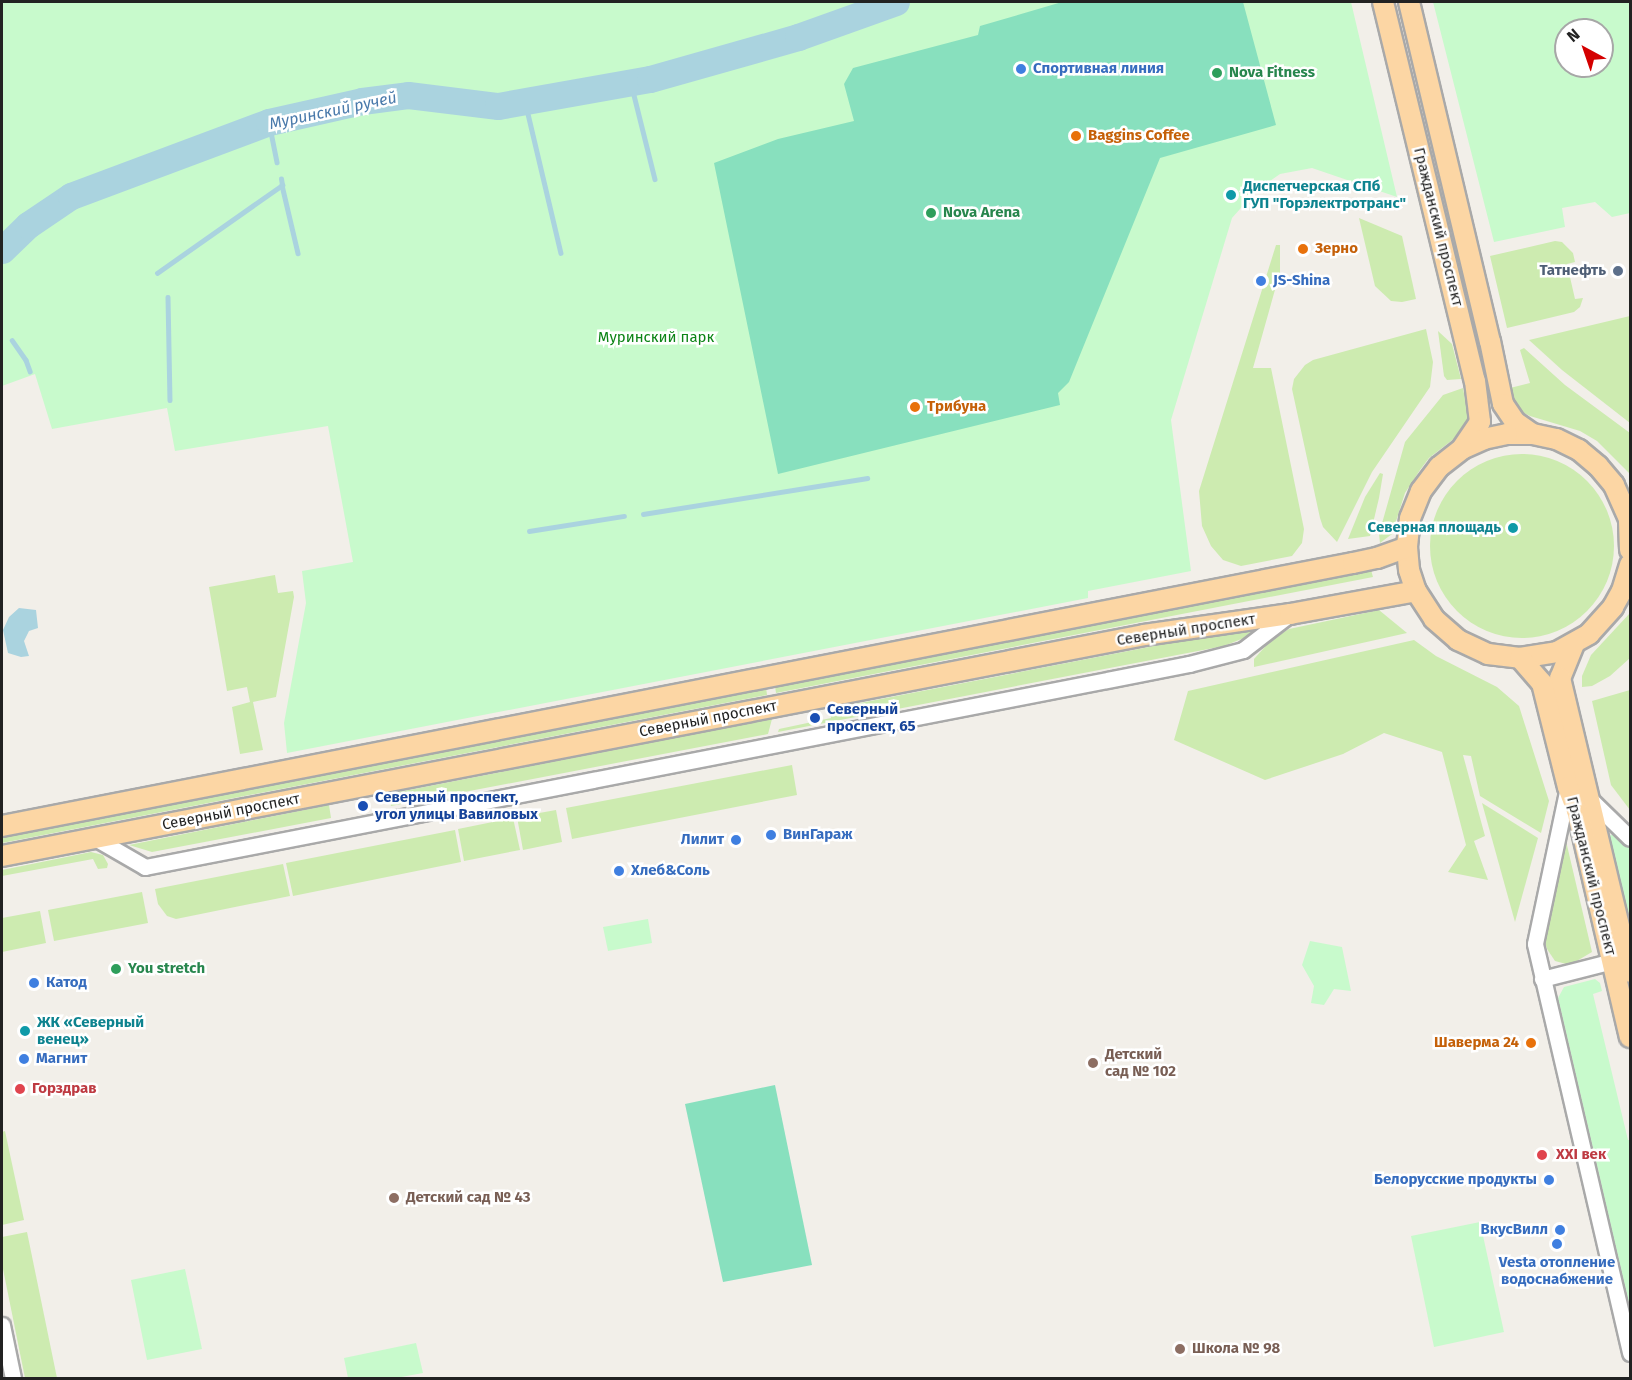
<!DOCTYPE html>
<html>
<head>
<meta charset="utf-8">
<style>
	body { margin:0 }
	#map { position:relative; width:1632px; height:1380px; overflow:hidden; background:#f2efe9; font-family:"Fira Sans",sans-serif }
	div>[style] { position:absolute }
	.grass>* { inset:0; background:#cdebb0 }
	.round { border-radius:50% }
	.park>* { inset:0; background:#c8facc }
	.pitch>* { inset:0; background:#88e0be }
	.water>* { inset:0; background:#aad3df }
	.stream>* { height:4.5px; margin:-2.25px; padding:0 2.25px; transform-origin:2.25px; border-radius:2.25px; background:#aad3df }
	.river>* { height:27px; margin:-13.5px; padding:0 13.5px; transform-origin:13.5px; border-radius:13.5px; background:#aad3df }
	.roads { filter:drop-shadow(2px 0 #a9a9a9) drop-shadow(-2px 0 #a9a9a9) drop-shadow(0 2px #a9a9a9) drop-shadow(0 -2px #a9a9a9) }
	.minor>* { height:15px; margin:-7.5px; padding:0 7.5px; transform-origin:7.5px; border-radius:7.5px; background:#fff }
	.major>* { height:20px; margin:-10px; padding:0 10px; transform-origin:10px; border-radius:10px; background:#fcd6a4 }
	.dots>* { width:16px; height:16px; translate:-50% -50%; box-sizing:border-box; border:3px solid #fff; border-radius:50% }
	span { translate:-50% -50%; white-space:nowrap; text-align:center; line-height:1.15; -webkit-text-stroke:5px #fff; paint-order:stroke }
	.shop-label { font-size:15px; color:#366cbe; font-weight:700 }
	.left { translate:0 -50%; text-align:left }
	.right { translate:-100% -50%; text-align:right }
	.leisure-label { font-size:15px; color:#27864d; font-weight:700 }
	.food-label { font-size:15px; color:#c56008; font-weight:700 }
	.culture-label { font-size:15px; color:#0d838f; font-weight:700 }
	.street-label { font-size:15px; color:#222 }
	.service-label { font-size:15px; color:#4e5e75; font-weight:700 }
	.park-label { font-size:15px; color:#0c8416 }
	.transit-label { font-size:15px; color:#164399; font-weight:700 }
	.education-label { font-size:15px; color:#785e54; font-weight:700 }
	.health-label { font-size:15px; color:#be3a42; font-weight:700 }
	.water-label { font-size:16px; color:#4a7aab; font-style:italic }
	.frame { position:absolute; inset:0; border:3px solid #222; pointer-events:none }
	.north { position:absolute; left:1554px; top:18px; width:60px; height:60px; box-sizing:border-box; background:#fff; border:2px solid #a7a7a7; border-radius:50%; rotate:320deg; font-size:16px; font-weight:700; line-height:24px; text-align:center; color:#222 }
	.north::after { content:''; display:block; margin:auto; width:21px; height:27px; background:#d40000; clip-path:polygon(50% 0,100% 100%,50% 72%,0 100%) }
</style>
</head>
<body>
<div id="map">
	<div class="grass">
		<i style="clip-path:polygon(1359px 218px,1402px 236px,1416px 299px,1402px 302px,1391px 301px,1375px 286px)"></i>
		<i style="clip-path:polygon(1555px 241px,1562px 242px,1573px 253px,1575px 262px,1567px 264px,1575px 299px,1583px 298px,1580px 307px,1574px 312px,1507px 328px,1490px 256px)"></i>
		<i style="clip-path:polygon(1276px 245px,1280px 245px,1280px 272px,1253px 368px,1271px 368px,1304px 529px,1302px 543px,1292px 556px,1241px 566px,1223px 560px,1211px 546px,1202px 526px,1199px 491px)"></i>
		<i style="clip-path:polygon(1630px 316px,1630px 423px,1562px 370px,1529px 340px)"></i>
		<i style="clip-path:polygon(1426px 329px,1433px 362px,1430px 387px,1372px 472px,1337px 542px,1323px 527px,1320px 518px,1292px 389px,1294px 379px,1305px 365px,1313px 360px)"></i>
		<i style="clip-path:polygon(1438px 331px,1452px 344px,1461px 379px,1447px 380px,1444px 376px)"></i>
		<i style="clip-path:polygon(1524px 348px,1565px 385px,1630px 433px,1630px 474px,1597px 441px,1580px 431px,1530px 416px,1518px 410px,1510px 388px,1530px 383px,1520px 350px)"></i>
		<i style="clip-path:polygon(1463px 388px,1469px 421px,1464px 431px,1429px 458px,1420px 470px,1405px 493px,1392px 534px,1380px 543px,1379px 534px,1405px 442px,1443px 395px)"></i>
		<i class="round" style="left:1430px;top:454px;width:184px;height:184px"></i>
		<i style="clip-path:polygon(1380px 473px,1383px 474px,1379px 498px,1370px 536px,1348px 539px,1365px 497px)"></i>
		<i style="clip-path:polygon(1371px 570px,1373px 577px,776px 693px,775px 686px)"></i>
		<i style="clip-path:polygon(275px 575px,278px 593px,293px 591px,294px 597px,276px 697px,253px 702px,263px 750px,240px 754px,232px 707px,250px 702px,247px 687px,227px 691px,209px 587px)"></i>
		<i style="clip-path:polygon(1379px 610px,1407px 633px,1254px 667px,1254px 659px,1272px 639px,1289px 629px)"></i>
		<i style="clip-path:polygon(1630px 613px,1630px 658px,1610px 676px,1592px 686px,1582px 687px,1582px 676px,1591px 655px)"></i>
		<i style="clip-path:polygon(1247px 628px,1251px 633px,1249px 636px,1224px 646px,778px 732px,779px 729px,831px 718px,829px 709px)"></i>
		<i style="clip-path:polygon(1414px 640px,1436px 656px,1497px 687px,1519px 706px,1549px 801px,1541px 833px,1480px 796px,1471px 756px,1463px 755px,1485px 836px,1474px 841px,1488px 880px,1448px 872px,1466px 845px,1442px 752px,1384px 733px,1343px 754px,1265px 780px,1174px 740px,1188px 691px)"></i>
		<i style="clip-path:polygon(766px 687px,767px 695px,2px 843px,2px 835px)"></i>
		<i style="clip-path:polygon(1630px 690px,1630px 810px,1611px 785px,1592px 701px)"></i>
		<i style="clip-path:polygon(772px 719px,768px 734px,391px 806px,388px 794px)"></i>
		<i style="clip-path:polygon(792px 765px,797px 795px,572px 839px,566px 808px)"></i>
		<i style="clip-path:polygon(1482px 803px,1538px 838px,1515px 922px)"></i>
		<i style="clip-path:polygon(329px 805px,331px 818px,152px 852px,129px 845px)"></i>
		<i style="clip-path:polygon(556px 810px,562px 842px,523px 850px,517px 817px)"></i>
		<i style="clip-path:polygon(513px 818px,520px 850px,464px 861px,458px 829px)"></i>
		<i style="clip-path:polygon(455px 830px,461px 862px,293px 896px,286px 863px)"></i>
		<i style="clip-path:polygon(1566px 841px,1592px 952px,1570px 965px,1555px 961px,1547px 949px,1544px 939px,1546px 919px)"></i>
		<i style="clip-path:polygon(91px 852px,103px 855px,108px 864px,107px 868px,98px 869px,93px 859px,2px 876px,2px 870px)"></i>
		<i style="clip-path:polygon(283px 864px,290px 896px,176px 919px,167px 916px,158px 904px,155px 889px)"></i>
		<i style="clip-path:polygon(142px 892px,148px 923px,54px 941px,48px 910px)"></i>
		<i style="clip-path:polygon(40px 911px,46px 943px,2px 952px,2px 918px)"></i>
		<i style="clip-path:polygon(5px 1131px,24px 1220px,2px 1225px,2px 1132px)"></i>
		<i style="clip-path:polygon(27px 1232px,57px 1378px,25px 1378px,2px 1264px,2px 1237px)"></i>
	</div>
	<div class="park">
		<i style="clip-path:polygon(2px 2px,1351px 2px,1397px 197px,1312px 168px,1280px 174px,1256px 191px,1232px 218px,1171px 420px,1191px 571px,1088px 591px,1088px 598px,287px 753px,284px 723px,306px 603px,302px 571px,353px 562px,328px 426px,175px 451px,167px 408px,52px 429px,35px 374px,2px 386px)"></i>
		<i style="clip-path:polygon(evenodd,1433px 2px,1630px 2px,1630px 213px,1612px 217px,1595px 202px,1562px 208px,1565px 227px,1494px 242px,1433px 2px,1566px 30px,1602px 30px,1602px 66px,1566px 66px,1566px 30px)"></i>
		<i style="clip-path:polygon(1616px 832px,1630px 846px,1630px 920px,1627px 920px,1608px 837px)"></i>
		<i style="clip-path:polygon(648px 919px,652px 943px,608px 951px,603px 927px)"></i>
		<i style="clip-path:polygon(1310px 941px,1342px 947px,1351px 991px,1334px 989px,1324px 1005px,1311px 1003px,1314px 986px,1302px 965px)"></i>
		<i style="clip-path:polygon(1595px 979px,1600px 983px,1602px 991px,1593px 994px,1628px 1140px,1630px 1140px,1630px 1308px,1558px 998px,1564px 987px)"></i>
		<i style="clip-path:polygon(1480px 1222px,1504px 1332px,1434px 1347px,1411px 1236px)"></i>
		<i style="clip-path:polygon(185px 1269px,202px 1349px,147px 1360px,131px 1280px)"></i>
		<i style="clip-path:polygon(416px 1343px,423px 1373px,396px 1378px,348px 1378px,344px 1358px)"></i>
	</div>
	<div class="pitch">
		<i style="clip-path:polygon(1062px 2px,1243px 2px,1276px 125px,1160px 158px,1069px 382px,1058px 393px,1060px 405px,778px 474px,714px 163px,778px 139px,854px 121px,844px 84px,853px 68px,978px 35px,980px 26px)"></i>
		<i style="clip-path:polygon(775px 1085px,812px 1265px,723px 1282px,685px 1104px)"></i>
	</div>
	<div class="water">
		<i style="clip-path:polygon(19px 608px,36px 610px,38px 628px,29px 631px,24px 641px,29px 656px,21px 657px,8px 653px,3px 630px,9px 617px)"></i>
	</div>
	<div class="stream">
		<i style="left:631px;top:83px;width:99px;rotate:76deg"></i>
		<i style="left:525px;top:101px;width:156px;rotate:76.7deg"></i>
		<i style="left:269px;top:122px;width:41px;rotate:78.7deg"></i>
		<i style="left:282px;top:185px;width:70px;rotate:76.8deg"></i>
		<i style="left:157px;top:273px;width:153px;rotate:-35.1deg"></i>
		<i style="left:282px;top:185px;width:6px;rotate:-99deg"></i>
		<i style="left:168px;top:297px;width:103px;rotate:88.9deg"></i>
		<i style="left:12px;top:340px;width:24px;rotate:55deg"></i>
		<i style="left:26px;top:360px;width:12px;rotate:70deg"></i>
		<i style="left:643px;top:514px;width:227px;rotate:-9.1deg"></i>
		<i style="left:529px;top:531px;width:96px;rotate:-9deg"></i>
	</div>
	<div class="river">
		<i style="left:2px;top:250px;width:36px;rotate:-44deg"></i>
		<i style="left:28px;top:225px;width:52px;rotate:-34deg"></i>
		<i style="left:71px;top:196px;width:211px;rotate:-20.5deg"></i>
		<i style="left:269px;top:122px;width:95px;rotate:-12.7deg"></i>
		<i style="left:362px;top:101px;width:46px;rotate:-7.4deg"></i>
		<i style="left:408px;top:95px;width:91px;rotate:7deg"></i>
		<i style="left:498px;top:106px;width:154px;rotate:-10.1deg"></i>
		<i style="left:650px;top:79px;width:154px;rotate:-15.8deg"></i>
		<i style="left:798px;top:37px;width:104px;rotate:-19.7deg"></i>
	</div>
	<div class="roads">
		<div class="minor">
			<i style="left:1568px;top:787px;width:160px;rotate:101.9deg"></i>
			<i style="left:1535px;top:944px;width:420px;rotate:76.9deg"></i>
			<i style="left:1589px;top:798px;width:57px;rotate:44.3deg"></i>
			<i style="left:95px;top:838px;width:58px;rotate:30.1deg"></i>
			<i style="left:145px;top:867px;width:1064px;rotate:-11deg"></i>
			<i style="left:1189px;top:664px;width:56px;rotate:-14.5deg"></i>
			<i style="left:1243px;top:650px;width:59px;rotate:-37.5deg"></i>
			<i style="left:1542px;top:979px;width:73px;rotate:-14.2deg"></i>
			<i style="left:2px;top:1325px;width:54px;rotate:78.3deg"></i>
		</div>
		<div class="major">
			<i style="left:1383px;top:2px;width:390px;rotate:76.4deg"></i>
			<i style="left:1475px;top:381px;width:41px;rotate:83deg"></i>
			<i style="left:1480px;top:422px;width:30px;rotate:124deg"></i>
			<i style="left:1409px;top:2px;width:349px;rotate:76.6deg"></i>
			<i style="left:1490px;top:341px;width:64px;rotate:78.3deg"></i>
			<i style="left:1503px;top:404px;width:22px;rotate:56deg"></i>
			<i style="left:1515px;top:422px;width:21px;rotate:35deg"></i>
			<i style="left:1630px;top:550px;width:31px;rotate:-92deg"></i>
			<i style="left:1629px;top:519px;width:37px;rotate:-114deg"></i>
			<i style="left:1614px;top:485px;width:25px;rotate:-130deg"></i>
			<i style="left:1598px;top:466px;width:25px;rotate:-140deg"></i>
			<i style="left:1579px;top:450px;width:25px;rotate:-154deg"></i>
			<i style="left:1556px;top:439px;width:25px;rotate:-168deg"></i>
			<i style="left:1532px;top:434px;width:25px;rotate:180deg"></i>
			<i style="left:1507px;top:434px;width:24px;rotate:168deg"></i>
			<i style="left:1484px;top:439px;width:24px;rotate:156deg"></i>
			<i style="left:1462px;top:449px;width:29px;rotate:142deg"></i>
			<i style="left:1439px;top:467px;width:30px;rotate:127deg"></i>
			<i style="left:1421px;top:491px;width:29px;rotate:112deg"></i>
			<i style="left:1410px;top:518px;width:29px;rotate:96deg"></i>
			<i style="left:1407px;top:547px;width:23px;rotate:85deg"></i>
			<i style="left:1409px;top:570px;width:22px;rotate:72deg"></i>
			<i style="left:1416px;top:591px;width:33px;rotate:57deg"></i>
			<i style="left:1434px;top:619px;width:32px;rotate:41deg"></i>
			<i style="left:1458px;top:640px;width:33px;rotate:25deg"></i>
			<i style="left:1488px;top:654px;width:32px;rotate:7deg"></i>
			<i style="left:1520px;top:658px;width:37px;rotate:-9deg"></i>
			<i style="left:1557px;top:652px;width:37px;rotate:-29deg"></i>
			<i style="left:1589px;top:634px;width:36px;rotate:-48deg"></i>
			<i style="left:1613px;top:607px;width:18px;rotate:-61deg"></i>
			<i style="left:1622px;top:591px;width:28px;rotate:-73deg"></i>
			<i style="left:1574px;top:644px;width:37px;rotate:112deg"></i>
			<i style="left:1560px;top:678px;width:302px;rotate:76.6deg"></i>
			<i style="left:1520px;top:658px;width:33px;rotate:49deg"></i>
			<i style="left:1542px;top:683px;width:107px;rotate:76deg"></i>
			<i style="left:1568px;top:787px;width:25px;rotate:69deg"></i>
			<i style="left:1577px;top:810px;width:233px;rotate:76.9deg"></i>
			<i style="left:2px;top:826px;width:1376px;rotate:-11.02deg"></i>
			<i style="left:1353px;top:563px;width:25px;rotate:-12deg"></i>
			<i style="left:1377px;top:558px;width:32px;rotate:-20deg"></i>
			<i style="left:2px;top:856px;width:1163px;rotate:-10.95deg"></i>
			<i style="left:1144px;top:635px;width:148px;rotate:-8.2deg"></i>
			<i style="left:1290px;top:614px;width:128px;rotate:-10.3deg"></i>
		</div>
	</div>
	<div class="dots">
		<i style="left:1021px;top:69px;background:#3f7fe0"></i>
		<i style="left:1217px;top:73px;background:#2e9e5b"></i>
		<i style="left:1076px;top:136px;background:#e8710a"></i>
		<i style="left:1231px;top:195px;background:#0f9aa8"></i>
		<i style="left:931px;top:213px;background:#2e9e5b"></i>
		<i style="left:1303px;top:249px;background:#e8710a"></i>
		<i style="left:1618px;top:271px;background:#5c6f8a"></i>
		<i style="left:1261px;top:281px;background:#3f7fe0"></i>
		<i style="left:915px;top:407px;background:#e8710a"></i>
		<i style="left:1513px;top:528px;background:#0f9aa8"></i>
		<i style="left:815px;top:718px;background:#1a4fb4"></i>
		<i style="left:363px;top:806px;background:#1a4fb4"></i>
		<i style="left:771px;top:835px;background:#3f7fe0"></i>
		<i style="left:736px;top:840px;background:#3f7fe0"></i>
		<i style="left:619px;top:871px;background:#3f7fe0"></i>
		<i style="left:116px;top:969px;background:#2e9e5b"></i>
		<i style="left:34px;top:983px;background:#3f7fe0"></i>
		<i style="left:25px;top:1031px;background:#0f9aa8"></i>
		<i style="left:1531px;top:1043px;background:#e8710a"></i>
		<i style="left:24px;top:1059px;background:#3f7fe0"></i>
		<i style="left:1093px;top:1063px;background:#8d6e63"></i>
		<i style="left:20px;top:1089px;background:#e0444e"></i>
		<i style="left:1542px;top:1155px;background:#e0444e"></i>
		<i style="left:1549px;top:1180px;background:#3f7fe0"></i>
		<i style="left:394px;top:1198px;background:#8d6e63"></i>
		<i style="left:1560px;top:1230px;background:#3f7fe0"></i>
		<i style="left:1557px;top:1244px;background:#3f7fe0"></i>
		<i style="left:1180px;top:1349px;background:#8d6e63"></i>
	</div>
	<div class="shop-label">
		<span class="left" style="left:1033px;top:69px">Спортивная линия</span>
		<span class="left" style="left:1273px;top:281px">JS-Shina</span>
		<span class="left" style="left:783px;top:835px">ВинГараж</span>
		<span class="right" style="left:724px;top:840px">Лилит</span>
		<span class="left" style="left:631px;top:871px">Хлеб&amp;Соль</span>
		<span class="left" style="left:46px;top:983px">Катод</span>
		<span class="left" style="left:36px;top:1059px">Магнит</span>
		<span class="right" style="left:1537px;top:1180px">Белорусские продукты</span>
		<span class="right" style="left:1548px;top:1230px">ВкусВилл</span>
		<span style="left:1557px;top:1271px">Vesta отопление<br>водоснабжение</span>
	</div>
	<div class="leisure-label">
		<span class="left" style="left:1229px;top:73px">Nova Fitness</span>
		<span class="left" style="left:943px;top:213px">Nova Arena</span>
		<span class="left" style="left:128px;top:969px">You stretch</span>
	</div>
	<div class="food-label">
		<span class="left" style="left:1088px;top:136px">Baggins Coffee</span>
		<span class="left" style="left:1315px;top:249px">Зерно</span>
		<span class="left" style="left:927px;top:407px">Трибуна</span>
		<span class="right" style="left:1519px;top:1043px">Шаверма 24</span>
	</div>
	<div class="culture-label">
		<span class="left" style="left:1243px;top:195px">Диспетчерская СПб<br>ГУП "Горэлектротранс"</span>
		<span class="right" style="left:1501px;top:528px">Северная площадь</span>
		<span class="left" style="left:37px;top:1031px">ЖК «Северный<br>венец»</span>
	</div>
	<div class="street-label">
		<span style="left:1438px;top:227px;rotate:76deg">Гражданский проспект</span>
		<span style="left:1186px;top:630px;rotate:-9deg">Северный проспект</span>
		<span style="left:708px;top:719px;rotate:-11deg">Северный проспект</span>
		<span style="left:231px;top:812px;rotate:-11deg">Северный проспект</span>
		<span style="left:1591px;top:876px;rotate:76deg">Гражданский проспект</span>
	</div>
	<div class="service-label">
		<span class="right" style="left:1606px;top:271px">Татнефть</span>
	</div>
	<div class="park-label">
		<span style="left:656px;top:338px">Муринский парк</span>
	</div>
	<div class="transit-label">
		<span class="left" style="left:827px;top:718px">Северный<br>проспект, 65</span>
		<span class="left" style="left:375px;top:806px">Северный проспект,<br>угол улицы Вавиловых</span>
	</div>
	<div class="education-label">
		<span class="left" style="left:1105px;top:1063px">Детский<br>сад № 102</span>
		<span class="left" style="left:406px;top:1198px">Детский сад № 43</span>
		<span class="left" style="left:1192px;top:1349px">Школа № 98</span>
	</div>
	<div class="health-label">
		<span class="left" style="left:32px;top:1089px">Горздрав</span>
		<span class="left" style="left:1556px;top:1155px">XXI век</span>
	</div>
	<div class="water-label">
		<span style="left:333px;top:111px;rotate:-12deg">Муринский ручей</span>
	</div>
	<div class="frame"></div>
	<div class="north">N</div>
</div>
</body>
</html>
